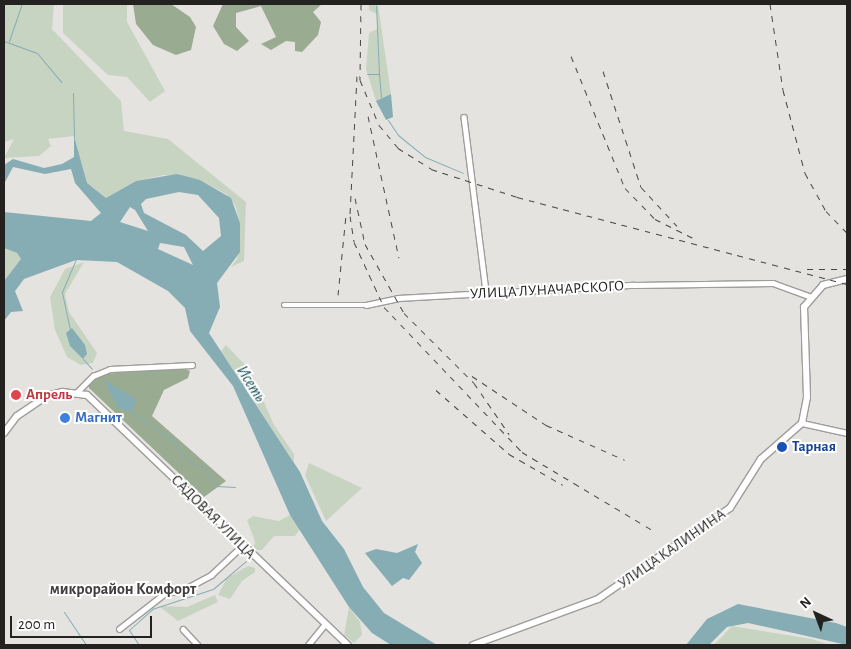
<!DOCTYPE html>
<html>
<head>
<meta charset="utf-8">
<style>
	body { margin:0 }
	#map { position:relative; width:851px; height:649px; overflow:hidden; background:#e5e3e0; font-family:"Alegreya Sans",sans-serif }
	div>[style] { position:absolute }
	.green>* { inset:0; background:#c8d4c2 }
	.forest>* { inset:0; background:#99ab90 }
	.water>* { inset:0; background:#86acb4 }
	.stream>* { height:1px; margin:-0.5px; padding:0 0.5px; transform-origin:0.5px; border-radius:0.5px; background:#86acb4 }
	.roads { filter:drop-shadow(1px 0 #9e9d9a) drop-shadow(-1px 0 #9e9d9a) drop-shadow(0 1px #9e9d9a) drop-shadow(0 -1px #9e9d9a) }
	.minor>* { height:4.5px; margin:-2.25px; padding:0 2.25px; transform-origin:2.25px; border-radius:2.25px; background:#fff }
	.secondary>* { height:6px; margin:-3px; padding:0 3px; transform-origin:3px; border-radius:3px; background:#fff }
	.rail>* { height:1px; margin-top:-0.5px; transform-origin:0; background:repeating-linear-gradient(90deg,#484745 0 6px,transparent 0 12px) }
	.dots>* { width:14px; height:14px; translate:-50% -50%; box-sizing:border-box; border:2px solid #fff; border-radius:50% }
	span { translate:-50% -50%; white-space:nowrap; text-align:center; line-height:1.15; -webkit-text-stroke:4px #fff; paint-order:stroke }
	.street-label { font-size:15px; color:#232221 }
	.health-label { font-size:15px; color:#be3a42; font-weight:700 }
	.left { translate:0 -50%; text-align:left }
	.shop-label { font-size:15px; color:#366cbe; font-weight:700 }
	.transit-label { font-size:15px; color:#164399; font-weight:700 }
	.water-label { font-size:16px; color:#154c56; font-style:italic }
	.neighbourhood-label { font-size:16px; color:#413f3d; font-weight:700 }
	.frame { position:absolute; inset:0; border:5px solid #232221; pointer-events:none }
	.north { position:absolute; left:791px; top:589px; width:50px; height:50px; -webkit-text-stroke:4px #fff; paint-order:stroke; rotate:317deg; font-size:14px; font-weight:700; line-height:20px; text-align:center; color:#232221 }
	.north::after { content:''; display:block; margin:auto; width:18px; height:22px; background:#232221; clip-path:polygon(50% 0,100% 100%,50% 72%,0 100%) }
	.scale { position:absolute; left:10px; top:616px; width:142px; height:22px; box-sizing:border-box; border:2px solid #232221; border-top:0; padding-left:6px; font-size:15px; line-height:18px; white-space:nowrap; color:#232221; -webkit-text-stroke:4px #fff; paint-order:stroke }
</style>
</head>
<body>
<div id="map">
	<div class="green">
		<i style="clip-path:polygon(4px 4px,54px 4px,52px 29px,121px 101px,124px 131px,168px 139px,246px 202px,244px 261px,231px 267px,237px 259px,240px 223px,235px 205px,226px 194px,200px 180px,164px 175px,136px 181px,106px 198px,87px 183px,74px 136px,48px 139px,51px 146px,39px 156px,4px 158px,14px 139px,4px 142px)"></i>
		<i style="clip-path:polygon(63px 4px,127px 4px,127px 22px,165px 91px,150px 102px,127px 77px,108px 75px,63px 33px)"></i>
		<i style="clip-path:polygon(369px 4px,378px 4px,391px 94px,376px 101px,366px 69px,369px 33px,377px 29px,377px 14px,369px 10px)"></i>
		<i style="clip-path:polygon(4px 248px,17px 253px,21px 259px,4px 281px)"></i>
		<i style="clip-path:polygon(84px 262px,65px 294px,69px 312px,97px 353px,93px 363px,81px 365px,67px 357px,55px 330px,50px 297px,65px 269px)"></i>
		<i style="clip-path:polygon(226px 345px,250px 370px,274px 425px,294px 454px,294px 462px,221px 351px)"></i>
		<i style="clip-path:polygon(309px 463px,362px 488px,326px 521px,305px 475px)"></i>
		<i style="clip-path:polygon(290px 515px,300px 529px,295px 536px,274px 536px,262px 550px,253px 550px,255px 542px,247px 520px,253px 516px,279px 521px)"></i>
		<i style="clip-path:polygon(248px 566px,255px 568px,255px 572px,242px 581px,230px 599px,218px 595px,227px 578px)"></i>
		<i style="clip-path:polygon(215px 595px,218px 602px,178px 621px,159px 606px,187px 607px)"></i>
		<i style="clip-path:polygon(349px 607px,360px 622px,362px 635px,354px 643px,344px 635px)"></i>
		<i style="clip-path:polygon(732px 626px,812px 639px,829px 645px,714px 645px)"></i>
	</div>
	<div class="forest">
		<i style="clip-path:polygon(133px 4px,171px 4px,190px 17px,196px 27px,191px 50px,176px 55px,153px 45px,136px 24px)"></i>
		<i style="clip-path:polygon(223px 4px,322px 4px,313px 12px,321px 22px,318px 35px,302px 52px,295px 51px,295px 42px,286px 41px,271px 50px,261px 44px,276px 37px,261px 6px,236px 13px,236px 27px,249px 41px,237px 51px,224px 44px,213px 26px)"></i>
		<i style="clip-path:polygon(178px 367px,190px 371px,188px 378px,164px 390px,152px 416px,226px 481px,204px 497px,89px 388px,88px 383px,105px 374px)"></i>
	</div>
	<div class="water">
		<i style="clip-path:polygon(391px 94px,393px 117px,386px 120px,376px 101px)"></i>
		<i style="clip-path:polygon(evenodd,74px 136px,87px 183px,106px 198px,136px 181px,177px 174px,200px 180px,231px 198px,240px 223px,240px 252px,217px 283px,220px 307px,209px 333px,300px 472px,322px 521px,344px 549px,363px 587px,384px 613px,437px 645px,391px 645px,372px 633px,349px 607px,290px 515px,233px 386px,190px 331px,185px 308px,168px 291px,117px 262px,76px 260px,24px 279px,15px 291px,23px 311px,11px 312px,4px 321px,4px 281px,21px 259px,17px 253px,4px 248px,4px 212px,91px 221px,101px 213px,75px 183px,71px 169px,45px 174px,13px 167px,4px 184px,4px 165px,13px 159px,44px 168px,62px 164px,74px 157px,74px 136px,179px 192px,198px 195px,219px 218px,221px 236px,203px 251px,186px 235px,144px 213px,141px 204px,146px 199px,179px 192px,74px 136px,130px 207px,135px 210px,148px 231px,120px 222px,130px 207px,74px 136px,160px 243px,184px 247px,193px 265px,158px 249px,160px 243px)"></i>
		<i style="clip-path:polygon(72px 328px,85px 345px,87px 354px,83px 359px,70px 346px,66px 333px)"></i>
		<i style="clip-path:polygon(104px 380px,136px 399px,132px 412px,118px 408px)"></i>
		<i style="clip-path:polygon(418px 544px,415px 552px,422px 563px,409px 580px,403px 578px,392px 586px,365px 553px,376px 549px,397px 553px)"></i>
		<i style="clip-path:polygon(738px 604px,836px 623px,847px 627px,847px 645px,748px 623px,727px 627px,709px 645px,686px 645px,707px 619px)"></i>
	</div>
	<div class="stream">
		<i style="left:4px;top:41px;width:35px;rotate:20deg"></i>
		<i style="left:37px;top:53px;width:38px;rotate:50deg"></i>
		<i style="left:9px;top:41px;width:39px;rotate:-71deg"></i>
		<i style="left:367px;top:74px;width:12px"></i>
		<i style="left:379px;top:74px;width:68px;rotate:-92.5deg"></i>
		<i style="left:379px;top:74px;width:23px;rotate:85deg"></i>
		<i style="left:73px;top:93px;width:44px;rotate:88.7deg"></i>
		<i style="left:388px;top:120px;width:18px;rotate:56deg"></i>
		<i style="left:398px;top:135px;width:35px;rotate:39deg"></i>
		<i style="left:425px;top:157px;width:41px;rotate:22.8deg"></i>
		<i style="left:70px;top:330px;width:39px;rotate:-102deg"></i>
		<i style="left:62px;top:292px;width:36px;rotate:-67deg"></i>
		<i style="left:83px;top:359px;width:13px;rotate:48deg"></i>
		<i style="left:132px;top:412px;width:49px;rotate:35deg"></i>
		<i style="left:172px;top:440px;width:26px;rotate:54deg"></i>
		<i style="left:187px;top:461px;width:17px;rotate:21deg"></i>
		<i style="left:203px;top:467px;width:24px;rotate:54deg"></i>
		<i style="left:217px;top:486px;width:18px;rotate:3deg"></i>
		<i style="left:64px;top:612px;width:40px;rotate:56deg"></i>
		<i style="left:139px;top:645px;width:18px;rotate:-124deg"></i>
		<i style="left:129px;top:630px;width:31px;rotate:-42deg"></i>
		<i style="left:152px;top:609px;width:64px;rotate:-18.2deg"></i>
		<i style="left:213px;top:589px;width:43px;rotate:-40.3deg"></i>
	</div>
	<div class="roads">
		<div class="minor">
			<i style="left:464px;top:117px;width:176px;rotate:82.8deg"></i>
			<i style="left:284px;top:305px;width:82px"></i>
			<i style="left:366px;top:305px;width:33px;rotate:-12deg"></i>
			<i style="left:398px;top:298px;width:236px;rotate:-3.2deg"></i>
			<i style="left:634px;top:285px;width:139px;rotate:-0.8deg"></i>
			<i style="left:773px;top:283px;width:38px;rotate:20deg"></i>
			<i style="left:77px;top:392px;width:23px;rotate:-45deg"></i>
			<i style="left:93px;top:376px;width:18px;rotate:-22deg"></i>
			<i style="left:110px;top:369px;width:82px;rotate:-2.8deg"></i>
			<i style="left:802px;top:423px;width:46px;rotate:12.5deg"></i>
			<i style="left:119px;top:629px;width:58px;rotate:-38deg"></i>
			<i style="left:165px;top:593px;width:18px;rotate:-9deg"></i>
			<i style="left:183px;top:590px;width:32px;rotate:-28deg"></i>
			<i style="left:211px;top:575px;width:42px;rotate:-43.1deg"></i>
			<i style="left:183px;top:629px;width:22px;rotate:47deg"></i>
			<i style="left:308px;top:645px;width:26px;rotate:-51deg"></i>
		</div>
		<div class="secondary">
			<i style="left:4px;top:433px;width:21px;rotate:-53deg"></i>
			<i style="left:17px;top:416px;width:36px;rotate:-34deg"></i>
			<i style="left:47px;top:396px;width:16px;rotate:-15deg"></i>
			<i style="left:62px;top:392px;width:25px;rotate:7deg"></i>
			<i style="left:87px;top:395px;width:361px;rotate:43.8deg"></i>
			<i style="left:473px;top:645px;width:133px;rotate:-20.2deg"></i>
			<i style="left:598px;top:599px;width:160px;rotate:-34.6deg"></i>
			<i style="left:730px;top:508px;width:58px;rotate:-57.7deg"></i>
			<i style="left:761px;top:459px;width:55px;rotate:-41.3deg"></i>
			<i style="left:802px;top:423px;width:26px;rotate:-79deg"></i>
			<i style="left:807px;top:397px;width:90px;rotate:-91.9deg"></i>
			<i style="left:804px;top:307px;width:29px;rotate:-49deg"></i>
			<i style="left:823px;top:285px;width:25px;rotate:-14deg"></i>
		</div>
	</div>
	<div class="rail">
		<i style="left:361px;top:4px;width:76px;rotate:90.8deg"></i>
		<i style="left:360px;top:80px;width:49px;rotate:67.1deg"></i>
		<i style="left:379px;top:125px;width:30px;rotate:50deg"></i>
		<i style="left:398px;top:148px;width:39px;rotate:32deg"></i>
		<i style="left:431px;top:169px;width:90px;rotate:18deg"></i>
		<i style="left:517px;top:197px;width:341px;rotate:14.8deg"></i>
		<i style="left:770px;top:4px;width:87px;rotate:81.4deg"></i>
		<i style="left:783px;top:90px;width:86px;rotate:75.2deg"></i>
		<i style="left:805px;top:173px;width:43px;rotate:61.1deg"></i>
		<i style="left:826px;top:211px;width:30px;rotate:46deg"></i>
		<i style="left:571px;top:56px;width:143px;rotate:67.8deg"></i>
		<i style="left:625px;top:188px;width:43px;rotate:45.9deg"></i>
		<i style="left:655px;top:219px;width:47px;rotate:26.6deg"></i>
		<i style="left:603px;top:71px;width:122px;rotate:71.9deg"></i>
		<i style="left:641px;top:187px;width:53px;rotate:47.3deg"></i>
		<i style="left:357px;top:76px;width:140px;rotate:92.9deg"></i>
		<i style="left:350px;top:216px;width:26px;rotate:81deg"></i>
		<i style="left:354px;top:242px;width:72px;rotate:65.2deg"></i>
		<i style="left:384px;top:307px;width:200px;rotate:46.4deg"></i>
		<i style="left:522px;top:452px;width:154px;rotate:30.9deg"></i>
		<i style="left:368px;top:116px;width:145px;rotate:77.7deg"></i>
		<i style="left:355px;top:198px;width:47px;rotate:77.7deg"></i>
		<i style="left:365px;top:244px;width:79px;rotate:60.5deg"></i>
		<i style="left:404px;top:313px;width:99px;rotate:45deg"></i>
		<i style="left:474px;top:383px;width:62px;rotate:55.5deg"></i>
		<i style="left:807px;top:269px;width:40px"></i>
		<i style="left:338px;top:295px;width:80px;rotate:-84.3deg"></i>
		<i style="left:472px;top:376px;width:89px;rotate:33.5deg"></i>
		<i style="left:546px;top:425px;width:86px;rotate:23.9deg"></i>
		<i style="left:436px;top:390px;width:97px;rotate:41.2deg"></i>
		<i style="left:509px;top:454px;width:62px;rotate:29.9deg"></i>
	</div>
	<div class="dots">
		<i style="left:16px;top:395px;background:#e0444e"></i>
		<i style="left:65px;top:418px;background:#3f7fe0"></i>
		<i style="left:782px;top:447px;background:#1a4fb4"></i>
	</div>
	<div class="street-label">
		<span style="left:547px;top:290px;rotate:-3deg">УЛИЦА ЛУНАЧАРСКОГО</span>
		<span style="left:213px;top:517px;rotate:45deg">САДОВАЯ УЛИЦА</span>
		<span style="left:672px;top:549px;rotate:-35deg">УЛИЦА КАЛИНИНА</span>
	</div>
	<div class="health-label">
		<span class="left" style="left:26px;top:395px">Апрель</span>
	</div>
	<div class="shop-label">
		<span class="left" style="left:75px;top:418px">Магнит</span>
	</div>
	<div class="transit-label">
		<span class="left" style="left:792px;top:447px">Тарная</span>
	</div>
	<div class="water-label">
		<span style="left:251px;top:384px;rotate:58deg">Исеть</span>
	</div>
	<div class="neighbourhood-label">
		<span style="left:123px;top:589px">микрорайон Комфорт</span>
	</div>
	<div class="frame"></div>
	<div class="north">N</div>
	<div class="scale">200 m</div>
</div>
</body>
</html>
